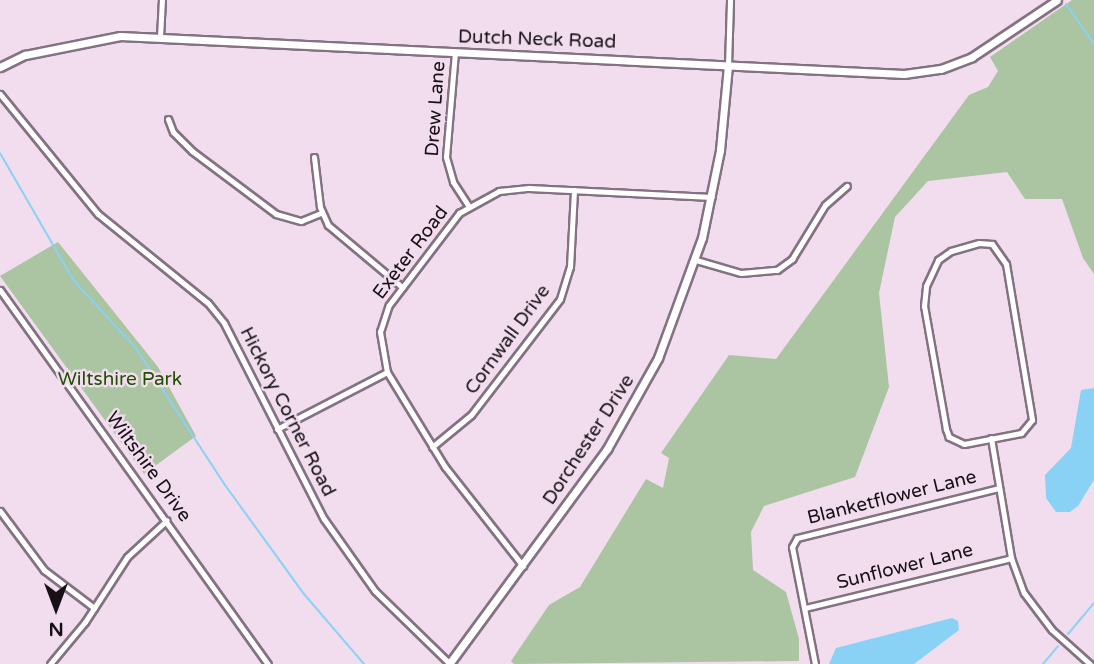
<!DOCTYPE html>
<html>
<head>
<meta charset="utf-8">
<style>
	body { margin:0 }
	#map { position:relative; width:1094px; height:664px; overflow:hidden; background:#f1ddee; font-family:"Varela Round",sans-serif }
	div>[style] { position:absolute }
	.green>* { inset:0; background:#abc4a2 }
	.water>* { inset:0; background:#89d2f5 }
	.stream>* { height:2px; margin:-1px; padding:0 1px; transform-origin:1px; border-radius:1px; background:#89d2f5 }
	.roads { filter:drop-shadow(2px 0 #837281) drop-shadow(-2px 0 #837281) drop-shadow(0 2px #837281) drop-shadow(0 -2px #837281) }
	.minor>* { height:5px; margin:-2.5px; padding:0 2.5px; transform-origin:2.5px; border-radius:2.5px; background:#fff }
	.tertiary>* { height:7px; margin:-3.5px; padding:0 3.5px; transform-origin:3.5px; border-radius:3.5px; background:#fff }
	span { translate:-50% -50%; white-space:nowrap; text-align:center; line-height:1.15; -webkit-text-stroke:5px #f1ddee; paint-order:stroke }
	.street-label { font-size:19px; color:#171016 }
	.park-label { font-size:19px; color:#1f5000 }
	.north { position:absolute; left:21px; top:573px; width:70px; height:70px; -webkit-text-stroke:5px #f1ddee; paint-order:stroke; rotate:180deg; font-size:19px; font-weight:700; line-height:28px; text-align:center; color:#171016 }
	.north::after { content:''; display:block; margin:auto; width:24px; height:32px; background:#171016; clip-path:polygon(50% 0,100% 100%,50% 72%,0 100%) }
</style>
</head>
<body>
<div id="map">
	<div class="green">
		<i style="clip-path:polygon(1072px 0,1094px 0,1094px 274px,1083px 258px,1062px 199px,1025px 199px,1007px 172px,928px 181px,895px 217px,879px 293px,889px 387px,855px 477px,764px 506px,751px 532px,753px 570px,786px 592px,799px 639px,799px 661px,514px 664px,511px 661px,549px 605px,580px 587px,646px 479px,663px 488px,669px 458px,661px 453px,729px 355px,776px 359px,969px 95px,988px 87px,998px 71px,990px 57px)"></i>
		<i style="clip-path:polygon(58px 242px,158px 367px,196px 436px,144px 474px,0 276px)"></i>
	</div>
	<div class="water">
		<i style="clip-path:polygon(1094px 388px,1094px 480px,1078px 506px,1070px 512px,1056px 512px,1046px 498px,1045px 475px,1071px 448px,1081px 390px)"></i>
		<i style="clip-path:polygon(952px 618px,958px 621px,959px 630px,914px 664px,829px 664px,836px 648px)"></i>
	</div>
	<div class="stream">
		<i style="left:1066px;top:4px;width:49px;rotate:55deg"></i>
		<i style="left:0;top:153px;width:148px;rotate:60deg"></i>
		<i style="left:74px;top:281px;width:90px;rotate:47.3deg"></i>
		<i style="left:135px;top:347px;width:165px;rotate:56.9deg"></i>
		<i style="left:225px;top:485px;width:135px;rotate:54.1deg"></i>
		<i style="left:304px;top:594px;width:92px;rotate:49.4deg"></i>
		<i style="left:1068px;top:634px;width:40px;rotate:-50deg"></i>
		<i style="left:1043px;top:664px;width:23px;rotate:-50deg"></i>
	</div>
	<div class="roads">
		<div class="minor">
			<i style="left:160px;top:37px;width:37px;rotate:-87deg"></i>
			<i style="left:455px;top:52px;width:105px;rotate:94.9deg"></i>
			<i style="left:446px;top:157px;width:26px;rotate:74deg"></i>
			<i style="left:453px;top:182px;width:27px;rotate:57deg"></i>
			<i style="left:728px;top:65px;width:65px;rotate:-88.2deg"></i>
			<i style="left:0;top:94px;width:155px;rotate:50.8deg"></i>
			<i style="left:98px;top:214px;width:141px;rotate:39deg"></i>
			<i style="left:208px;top:303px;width:26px;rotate:51deg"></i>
			<i style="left:224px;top:323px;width:220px;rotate:63deg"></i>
			<i style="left:324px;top:519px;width:88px;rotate:54.7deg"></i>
			<i style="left:375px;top:591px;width:105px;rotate:44.2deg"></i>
			<i style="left:168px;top:119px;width:14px;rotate:69deg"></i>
			<i style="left:173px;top:132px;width:27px;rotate:45deg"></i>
			<i style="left:192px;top:151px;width:105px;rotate:36.9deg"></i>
			<i style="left:276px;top:214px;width:26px;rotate:16deg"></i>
			<i style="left:301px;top:221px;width:22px;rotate:-22deg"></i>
			<i style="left:314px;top:157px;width:50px;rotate:83.2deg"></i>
			<i style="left:320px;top:207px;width:20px;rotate:66deg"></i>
			<i style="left:328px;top:225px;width:97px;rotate:40deg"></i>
			<i style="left:979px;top:243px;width:13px;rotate:4deg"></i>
			<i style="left:992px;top:244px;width:24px;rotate:55deg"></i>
			<i style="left:1006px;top:264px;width:158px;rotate:80.5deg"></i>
			<i style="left:1032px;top:420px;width:17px;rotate:130deg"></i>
			<i style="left:1021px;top:433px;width:58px;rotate:169.1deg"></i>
			<i style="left:964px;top:444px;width:17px;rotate:-155deg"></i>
			<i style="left:949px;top:437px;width:9px;rotate:-111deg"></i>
			<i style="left:946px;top:429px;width:125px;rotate:-100.1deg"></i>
			<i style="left:924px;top:306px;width:20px;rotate:-84deg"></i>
			<i style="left:926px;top:286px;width:29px;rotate:-65deg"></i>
			<i style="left:938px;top:260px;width:16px;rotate:-35deg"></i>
			<i style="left:951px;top:251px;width:29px;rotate:-16deg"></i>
			<i style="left:696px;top:260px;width:47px;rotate:16.1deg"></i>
			<i style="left:741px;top:273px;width:36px;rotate:-5deg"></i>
			<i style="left:777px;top:270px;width:19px;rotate:-36deg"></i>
			<i style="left:792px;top:259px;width:63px;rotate:-58.6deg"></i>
			<i style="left:825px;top:205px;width:29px;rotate:-41deg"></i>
			<i style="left:0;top:290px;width:460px;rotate:54.4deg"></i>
			<i style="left:277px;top:429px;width:124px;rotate:-27.4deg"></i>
			<i style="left:991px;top:438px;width:122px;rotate:80.5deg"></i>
			<i style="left:1011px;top:558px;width:37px;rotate:70deg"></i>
			<i style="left:1024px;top:593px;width:46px;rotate:52.9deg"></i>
			<i style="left:1052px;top:630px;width:51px;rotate:41.8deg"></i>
			<i style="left:432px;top:447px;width:50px;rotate:-39.4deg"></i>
			<i style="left:471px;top:415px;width:146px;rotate:-52.5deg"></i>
			<i style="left:560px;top:299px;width:34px;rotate:-73deg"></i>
			<i style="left:570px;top:267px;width:77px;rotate:-87deg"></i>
			<i style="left:0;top:511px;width:74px;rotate:53.3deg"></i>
			<i style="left:44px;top:570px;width:63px;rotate:37.2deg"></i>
			<i style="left:523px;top:566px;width:126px;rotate:-128.2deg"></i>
			<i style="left:445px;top:467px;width:111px;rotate:-121.4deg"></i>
			<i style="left:387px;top:372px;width:41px;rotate:-99.9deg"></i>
			<i style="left:380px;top:332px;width:28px;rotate:-72deg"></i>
			<i style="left:389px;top:305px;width:116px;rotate:-52.7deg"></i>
			<i style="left:459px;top:213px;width:46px;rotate:-28.8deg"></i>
			<i style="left:499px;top:191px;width:30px;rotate:-6deg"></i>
			<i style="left:529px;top:188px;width:183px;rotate:2.8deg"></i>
			<i style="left:805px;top:608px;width:212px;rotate:-13.6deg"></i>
			<i style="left:50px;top:664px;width:55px;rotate:-50.2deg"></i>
			<i style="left:85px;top:622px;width:77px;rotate:-57.1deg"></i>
			<i style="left:127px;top:557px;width:54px;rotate:-42.8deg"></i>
			<i style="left:815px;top:664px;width:119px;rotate:-101.1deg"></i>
			<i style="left:792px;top:547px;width:10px;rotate:-61deg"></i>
			<i style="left:797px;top:538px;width:208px;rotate:-13.9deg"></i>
		</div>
		<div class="tertiary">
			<i style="left:0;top:67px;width:28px;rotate:-26deg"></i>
			<i style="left:25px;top:55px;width:97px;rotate:-11.3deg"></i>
			<i style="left:120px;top:36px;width:785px;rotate:2.77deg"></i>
			<i style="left:904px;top:74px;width:37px;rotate:-8deg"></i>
			<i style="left:941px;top:69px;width:33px;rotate:-21deg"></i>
			<i style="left:972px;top:57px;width:102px;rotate:-33.8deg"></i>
			<i style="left:449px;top:664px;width:267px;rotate:-53.7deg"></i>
			<i style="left:607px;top:449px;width:104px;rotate:-60.7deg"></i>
			<i style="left:658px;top:358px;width:128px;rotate:-69.9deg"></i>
			<i style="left:702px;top:238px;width:90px;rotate:-78.4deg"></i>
			<i style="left:720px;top:150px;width:85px;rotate:-84.6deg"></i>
		</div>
	</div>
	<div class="street-label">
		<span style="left:537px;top:40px;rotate:2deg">Dutch Neck Road</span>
		<span style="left:436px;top:109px;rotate:-86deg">Drew Lane</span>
		<span style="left:411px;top:253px;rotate:-53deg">Exeter Road</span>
		<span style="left:508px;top:340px;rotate:-54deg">Cornwall Drive</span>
		<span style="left:287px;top:412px;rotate:63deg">Hickory Corner Road</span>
		<span style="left:589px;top:440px;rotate:-57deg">Dorchester Drive</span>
		<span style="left:148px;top:467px;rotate:54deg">Wiltshire Drive</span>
		<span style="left:892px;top:498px;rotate:-14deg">Blanketflower Lane</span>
		<span style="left:905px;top:567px;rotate:-14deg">Sunflower Lane</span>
	</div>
	<div class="park-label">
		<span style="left:120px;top:380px">Wiltshire Park</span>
	</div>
	<div class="north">N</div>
</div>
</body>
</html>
